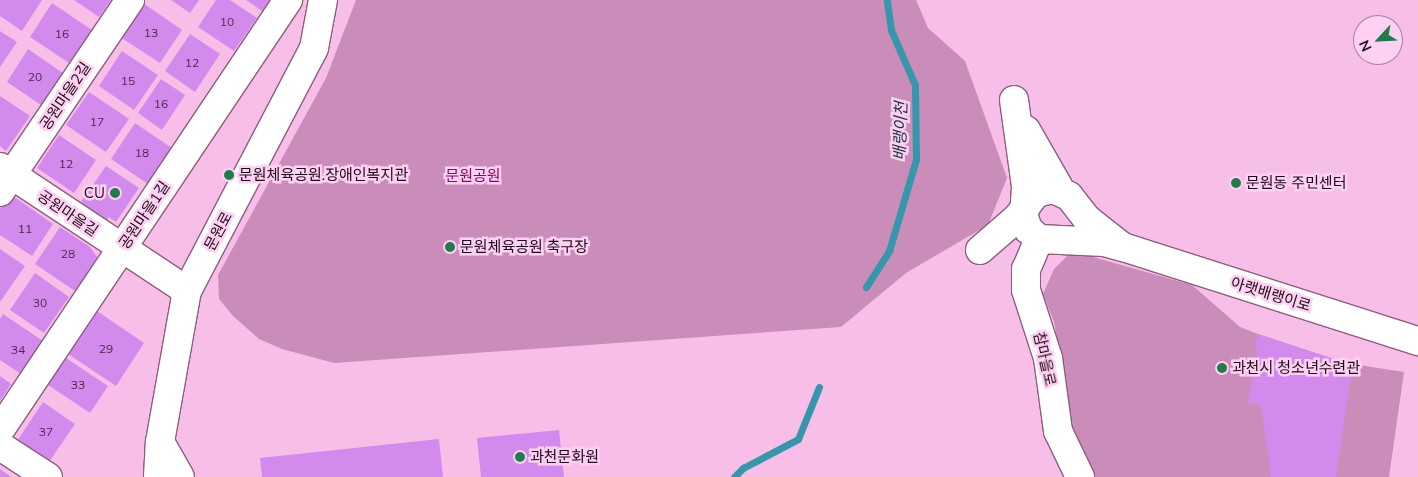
<!DOCTYPE html>
<html>
<head>
<meta charset="utf-8">
<style>
	body { margin:0 }
	#map { position:relative; width:1418px; height:477px; overflow:hidden; background:#f7bfe8; font-family:Mulish,"Noto Sans KR",sans-serif }
	div>[style] { position:absolute }
	.green>* { inset:0; background:#ca8dba }
	.stream>* { height:7px; margin:-3.5px; padding:0 3.5px; transform-origin:3.5px; border-radius:3.5px; background:#3796ac }
	.building>* { inset:0; background:#d28bed }
	.roads { filter:drop-shadow(1px 0 #8e5c81) drop-shadow(-1px 0 #8e5c81) drop-shadow(0 1px #8e5c81) drop-shadow(0 -1px #8e5c81) }
	.minor>* { height:28px; margin:-14px; padding:0 14px; transform-origin:14px; border-radius:14px; background:#fff }
	.highway>* { height:28px; margin:-14px; padding:0 14px; transform-origin:14px; border-radius:14px; background:#fff }
	.dots>* { width:14px; height:14px; translate:-50% -50%; box-sizing:border-box; border:2px solid #fed0f1; border-radius:50% }
	span { translate:-50% -50%; white-space:nowrap; text-align:center; line-height:1.15; -webkit-text-stroke:5px #fed0f1; paint-order:stroke }
	.number-label { font-size:12px; color:#4a2a4e }
	.number-label span { -webkit-text-stroke-width:0 }
	.street-label { font-size:15px; color:#1d0a19 }
	.poi-label { font-size:15px; color:#1d0a19 }
	.left { translate:0 -50%; text-align:left }
	.right { translate:-100% -50%; text-align:right }
	.park-label { font-size:15px; color:#870674 }
	.water-label { font-size:16px; color:#16333a; font-style:italic }
	.north { position:absolute; left:1353px; top:15px; width:50px; height:50px; box-sizing:border-box; background:#fed0f1; border:1px solid #a4819b; border-radius:50%; rotate:245deg; font-size:14px; font-weight:700; line-height:20px; text-align:center; color:#1d0a19 }
	.north::after { content:''; display:block; margin:auto; width:18px; height:22px; background:#237a4d; clip-path:polygon(50% 0,100% 100%,50% 72%,0 100%) }
</style>
</head>
<body>
<div id="map">
	<div class="green">
		<i style="clip-path:polygon(356px 0,916px 0,928px 28px,965px 61px,1007px 178px,988px 225px,906px 273px,841px 327px,334px 363px,282px 349px,259px 339px,233px 316px,219px 299px,218px 275px,326px 78px)"></i>
		<i style="clip-path:polygon(1079px 253px,1192px 285px,1240px 327px,1261px 335px,1346px 363px,1404px 372px,1389px 477px,1089px 477px,1067px 421px,1059px 349px,1054px 322px,1043px 294px,1054px 269px,1067px 256px)"></i>
	</div>
	<div class="stream">
		<i style="left:866px;top:287px;width:43px;rotate:-57.4deg"></i>
		<i style="left:889px;top:251px;width:96px;rotate:-73.6deg"></i>
		<i style="left:916px;top:159px;width:74px;rotate:-90.8deg"></i>
		<i style="left:915px;top:85px;width:60px;rotate:-113.6deg"></i>
		<i style="left:891px;top:30px;width:30px;rotate:-98deg"></i>
		<i style="left:734px;top:477px;width:13px;rotate:-45deg"></i>
		<i style="left:743px;top:468px;width:62px;rotate:-27.8deg"></i>
		<i style="left:798px;top:439px;width:56px;rotate:-68deg"></i>
	</div>
	<div class="building">
		<i style="clip-path:polygon(0 0,42px 0,22px 31px,0 16px)"></i>
		<i style="clip-path:polygon(74px 0,111px 0,99px 17px)"></i>
		<i style="clip-path:polygon(171px 0,199px 0,190px 13px)"></i>
		<i style="clip-path:polygon(216px 0,230px 0,257px 18px,234px 51px,198px 27px)"></i>
		<i style="clip-path:polygon(246px 0,278px 0,268px 15px)"></i>
		<i style="clip-path:polygon(52px 3px,95px 32px,72px 65px,30px 37px)"></i>
		<i style="clip-path:polygon(143px 3px,182px 30px,160px 63px,120px 37px)"></i>
		<i style="clip-path:polygon(0 31px,17px 42px,0 67px)"></i>
		<i style="clip-path:polygon(190px 34px,220px 54px,195px 92px,165px 71px)"></i>
		<i style="clip-path:polygon(28px 49px,63px 73px,41px 105px,7px 82px)"></i>
		<i style="clip-path:polygon(122px 51px,158px 75px,134px 110px,99px 86px)"></i>
		<i style="clip-path:polygon(161px 79px,185px 95px,162px 130px,138px 113px)"></i>
		<i style="clip-path:polygon(89px 92px,129px 119px,106px 152px,66px 125px)"></i>
		<i style="clip-path:polygon(0 96px,30px 116px,6px 151px,0 146px)"></i>
		<i style="clip-path:polygon(135px 123px,172px 148px,148px 184px,111px 159px)"></i>
		<i style="clip-path:polygon(59px 135px,96px 160px,74px 193px,37px 168px)"></i>
		<i style="clip-path:polygon(106px 166px,139px 188px,116px 222px,109px 217px,106px 221px,80px 203px)"></i>
		<i style="clip-path:polygon(10px 194px,53px 224px,32px 256px,0 235px,0 208px)"></i>
		<i style="clip-path:polygon(60px 227px,90px 247px,100px 261px,78px 293px,35px 264px)"></i>
		<i style="clip-path:polygon(0 249px,25px 266px,0 302px)"></i>
		<i style="clip-path:polygon(35px 273px,69px 297px,44px 333px,10px 310px)"></i>
		<i style="clip-path:polygon(97px 311px,144px 343px,116px 386px,68px 354px)"></i>
		<i style="clip-path:polygon(3px 314px,43px 341px,21px 374px,0 360px,0 319px)"></i>
		<i style="clip-path:polygon(1261px 335px,1346px 363px,1351px 375px,1336px 477px,1271px 477px,1261px 405px,1248px 403px,1253px 373px,1259px 373px,1255px 340px)"></i>
		<i style="clip-path:polygon(66px 358px,108px 386px,90px 413px,48px 385px)"></i>
		<i style="clip-path:polygon(0 376px,11px 384px,0 401px)"></i>
		<i style="clip-path:polygon(43px 402px,75px 424px,49px 462px,17px 441px)"></i>
		<i style="clip-path:polygon(559px 430px,564px 477px,481px 477px,477px 438px)"></i>
		<i style="clip-path:polygon(439px 439px,443px 477px,262px 477px,260px 458px)"></i>
		<i style="clip-path:polygon(0 469px,11px 477px,0 477px)"></i>
	</div>
	<div class="roads">
		<div class="minor">
			<i style="left:1014px;top:100px;width:88px;rotate:82.1deg"></i>
			<i style="left:1026px;top:187px;width:30px;rotate:94deg"></i>
			<i style="left:1024px;top:217px;width:13px;rotate:72deg"></i>
			<i style="left:1028px;top:229px;width:15px;rotate:42deg"></i>
			<i style="left:1039px;top:239px;width:65px;rotate:2.6deg"></i>
			<i style="left:1104px;top:242px;width:20px;rotate:15deg"></i>
			<i style="left:1123px;top:247px;width:310px;rotate:17.7deg"></i>
			<i style="left:1026px;top:130px;width:70px;rotate:60.2deg"></i>
			<i style="left:0;top:167px;width:224px;rotate:33.5deg"></i>
			<i style="left:0;top:192px;width:232px;rotate:-55.9deg"></i>
			<i style="left:1039px;top:239px;width:33px;rotate:113deg"></i>
			<i style="left:1026px;top:269px;width:21px;rotate:90deg"></i>
			<i style="left:1026px;top:290px;width:71px;rotate:72.1deg"></i>
			<i style="left:1048px;top:358px;width:74px;rotate:82.2deg"></i>
			<i style="left:1058px;top:431px;width:51px;rotate:64.4deg"></i>
			<i style="left:980px;top:250px;width:50px;rotate:-41deg"></i>
			<i style="left:1018px;top:217px;width:30px;rotate:-53deg"></i>
			<i style="left:1036px;top:193px;width:17px;rotate:-13deg"></i>
			<i style="left:1053px;top:189px;width:17px;rotate:24deg"></i>
			<i style="left:1069px;top:196px;width:29px;rotate:52deg"></i>
			<i style="left:1087px;top:219px;width:42px;rotate:38.2deg"></i>
			<i style="left:0;top:430px;width:518px;rotate:-56.19deg"></i>
			<i style="left:0;top:446px;width:57px;rotate:32.9deg"></i>
			<i style="left:158px;top:477px;width:35px;rotate:-87deg"></i>
			<i style="left:160px;top:442px;width:153px;rotate:-79.9deg"></i>
			<i style="left:187px;top:291px;width:274px;rotate:-62.4deg"></i>
			<i style="left:314px;top:48px;width:49px;rotate:-79.4deg"></i>
		</div>
		<div class="highway">
			<i style="left:160px;top:442px;width:40px;rotate:60.3deg"></i>
		</div>
	</div>
	<div class="dots">
		<i style="left:229px;top:175px;background:#237a4d"></i>
		<i style="left:1236px;top:183px;background:#237a4d"></i>
		<i style="left:115px;top:193px;background:#237a4d"></i>
		<i style="left:450px;top:247px;background:#237a4d"></i>
		<i style="left:1222px;top:368px;background:#237a4d"></i>
		<i style="left:520px;top:457px;background:#237a4d"></i>
	</div>
	<div class="number-label">
		<span style="left:227px;top:22px">10</span>
		<span style="left:151px;top:33px">13</span>
		<span style="left:62px;top:34px">16</span>
		<span style="left:192px;top:63px">12</span>
		<span style="left:35px;top:77px">20</span>
		<span style="left:128px;top:81px">15</span>
		<span style="left:161px;top:104px">16</span>
		<span style="left:97px;top:122px">17</span>
		<span style="left:142px;top:153px">18</span>
		<span style="left:66px;top:164px">12</span>
		<span style="left:25px;top:229px">11</span>
		<span style="left:68px;top:254px">28</span>
		<span style="left:40px;top:303px">30</span>
		<span style="left:106px;top:349px">29</span>
		<span style="left:18px;top:350px">34</span>
		<span style="left:78px;top:385px">33</span>
		<span style="left:46px;top:432px">37</span>
	</div>
	<div class="street-label">
		<span style="left:65px;top:96px;rotate:-56deg">공원마을2길</span>
		<span style="left:68px;top:213px;rotate:34deg">공원마을길</span>
		<span style="left:144px;top:215px;rotate:-56deg">공원마을1길</span>
		<span style="left:218px;top:231px;rotate:-62deg">문원로</span>
		<span style="left:1271px;top:294px;rotate:17deg">아랫배랭이로</span>
		<span style="left:1045px;top:359px;rotate:77deg">참마을로</span>
	</div>
	<div class="poi-label">
		<span class="left" style="left:239px;top:175px">문원체육공원.장애인복지관</span>
		<span class="left" style="left:1246px;top:183px">문원동 주민센터</span>
		<span class="right" style="left:105px;top:193px">CU</span>
		<span class="left" style="left:460px;top:247px">문원체육공원 축구장</span>
		<span class="left" style="left:1232px;top:368px">과천시 청소년수련관</span>
		<span class="left" style="left:530px;top:457px">과천문화원</span>
	</div>
	<div class="park-label">
		<span style="left:473px;top:176px">문원공원</span>
	</div>
	<div class="water-label">
		<span style="left:900px;top:131px;rotate:-88deg">배랭이천</span>
	</div>
	<div class="north">N</div>
</div>
</body>
</html>
